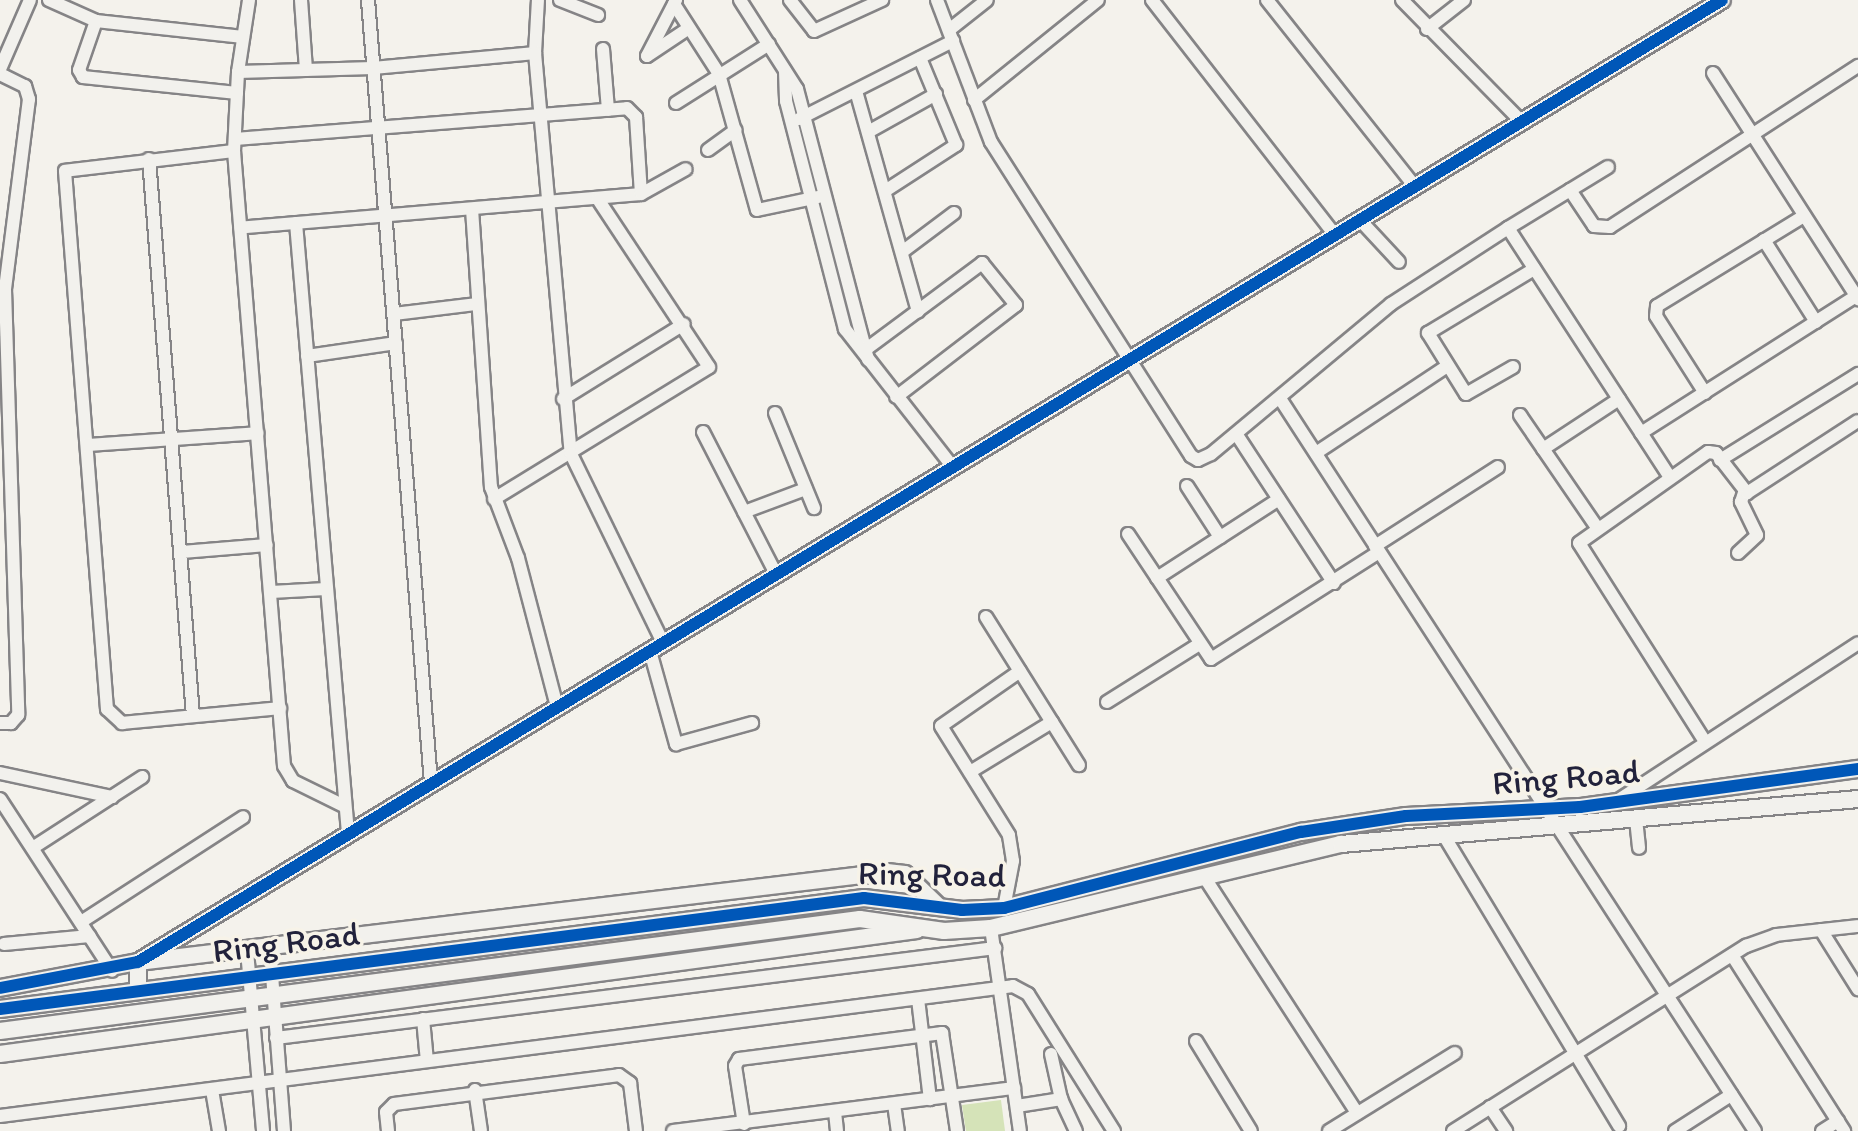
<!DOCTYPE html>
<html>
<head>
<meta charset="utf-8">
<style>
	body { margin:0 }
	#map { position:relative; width:1858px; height:1131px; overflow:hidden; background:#f4f2ec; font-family:Itim,sans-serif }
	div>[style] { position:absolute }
	.green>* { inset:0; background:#d5e3b8 }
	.roads { filter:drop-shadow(2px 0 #858486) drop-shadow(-2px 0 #858486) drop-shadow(0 2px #858486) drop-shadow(0 -2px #858486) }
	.minor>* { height:12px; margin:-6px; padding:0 6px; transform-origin:6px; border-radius:6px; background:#f2f1ed }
	.tertiary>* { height:16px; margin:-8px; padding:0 8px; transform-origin:8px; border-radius:8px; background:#f2f1ed }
	.cycleway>* { height:12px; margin:-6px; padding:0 6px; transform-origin:6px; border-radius:6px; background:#0057b8 }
	span { translate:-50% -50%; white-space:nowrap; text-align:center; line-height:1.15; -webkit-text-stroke:7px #f7f3e8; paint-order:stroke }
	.street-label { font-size:34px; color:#22223b }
</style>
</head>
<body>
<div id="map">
	<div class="green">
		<i style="clip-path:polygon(1001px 1100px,1005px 1131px,966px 1131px,962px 1105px)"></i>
	</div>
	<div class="roads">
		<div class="minor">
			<i style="left:49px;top:0;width:51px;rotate:24.1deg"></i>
			<i style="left:301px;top:0;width:70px;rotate:85.9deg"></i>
			<i style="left:368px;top:0;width:786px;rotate:85.4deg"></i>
			<i style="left:560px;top:0;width:41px;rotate:21.5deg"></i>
			<i style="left:676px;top:0;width:63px;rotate:117.4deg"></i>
			<i style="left:647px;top:56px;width:50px;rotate:-33.7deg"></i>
			<i style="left:740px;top:0;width:106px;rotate:57.4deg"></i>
			<i style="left:797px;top:89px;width:280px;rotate:75.3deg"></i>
			<i style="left:790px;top:0;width:39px;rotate:52deg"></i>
			<i style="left:814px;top:31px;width:75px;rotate:-24.5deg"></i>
			<i style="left:937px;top:0;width:152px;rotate:69.2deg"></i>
			<i style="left:991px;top:142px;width:372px;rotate:57.5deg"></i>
			<i style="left:1191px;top:456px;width:8px;rotate:30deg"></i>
			<i style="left:1198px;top:460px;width:14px;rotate:-25deg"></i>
			<i style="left:1211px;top:454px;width:234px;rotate:-39.8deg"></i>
			<i style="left:1391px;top:304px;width:140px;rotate:-33deg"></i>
			<i style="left:1508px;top:228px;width:297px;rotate:57deg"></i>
			<i style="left:1152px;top:0;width:298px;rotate:52.1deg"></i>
			<i style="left:1267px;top:0;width:240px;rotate:51.6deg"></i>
			<i style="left:1402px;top:0;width:171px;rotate:45.5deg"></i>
			<i style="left:674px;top:4px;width:83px;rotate:57.3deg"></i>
			<i style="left:719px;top:74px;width:141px;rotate:74.4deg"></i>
			<i style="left:757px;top:210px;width:62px;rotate:-12deg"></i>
			<i style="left:1427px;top:29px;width:47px;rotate:-38.1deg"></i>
			<i style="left:949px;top:30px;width:48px;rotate:-38.3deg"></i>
			<i style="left:603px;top:49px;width:61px;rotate:85.3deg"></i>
			<i style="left:535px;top:53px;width:53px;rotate:-86.8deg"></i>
			<i style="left:0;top:69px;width:75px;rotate:-66.5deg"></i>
			<i style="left:785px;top:71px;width:30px;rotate:88deg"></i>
			<i style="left:786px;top:101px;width:236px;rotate:75.5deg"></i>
			<i style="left:845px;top:329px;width:175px;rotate:52deg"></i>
			<i style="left:238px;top:72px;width:73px;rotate:-81.3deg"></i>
			<i style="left:1713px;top:73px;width:269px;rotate:57.3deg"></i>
			<i style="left:0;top:74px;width:28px;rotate:26deg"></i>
			<i style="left:25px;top:86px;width:14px;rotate:73deg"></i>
			<i style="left:29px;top:99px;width:193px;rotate:97.2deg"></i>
			<i style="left:5px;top:290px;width:425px;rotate:88.2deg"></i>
			<i style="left:18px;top:715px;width:11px;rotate:131deg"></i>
			<i style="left:11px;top:723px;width:11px;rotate:180deg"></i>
			<i style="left:856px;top:91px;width:229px;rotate:74.3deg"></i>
			<i style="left:237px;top:93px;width:155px;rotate:-174.1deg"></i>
			<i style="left:83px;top:77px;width:8px;rotate:-120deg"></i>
			<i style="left:79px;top:70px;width:52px;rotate:-70.9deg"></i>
			<i style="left:96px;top:21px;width:148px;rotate:6.2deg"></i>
			<i style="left:974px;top:100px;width:159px;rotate:-38.9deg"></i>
			<i style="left:676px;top:103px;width:110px;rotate:-32.4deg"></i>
			<i style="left:799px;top:119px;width:173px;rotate:-26.9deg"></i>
			<i style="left:868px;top:132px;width:78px;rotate:-29.2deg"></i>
			<i style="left:235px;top:139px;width:393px;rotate:-4.5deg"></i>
			<i style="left:627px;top:108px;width:13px;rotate:45deg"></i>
			<i style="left:636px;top:117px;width:77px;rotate:86.3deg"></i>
			<i style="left:641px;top:194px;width:402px;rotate:175.2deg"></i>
			<i style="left:708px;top:150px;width:34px;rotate:-36deg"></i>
			<i style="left:234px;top:151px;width:170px;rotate:173.3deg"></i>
			<i style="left:65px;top:171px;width:540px;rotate:85.54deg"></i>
			<i style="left:107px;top:709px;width:21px;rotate:43deg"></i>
			<i style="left:122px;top:723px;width:159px;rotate:-5.4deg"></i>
			<i style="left:149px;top:159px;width:559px;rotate:85.48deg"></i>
			<i style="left:1570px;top:190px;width:43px;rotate:56.3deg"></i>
			<i style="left:1594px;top:226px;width:16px;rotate:4deg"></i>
			<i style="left:1610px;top:227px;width:296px;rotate:-33deg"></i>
			<i style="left:885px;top:191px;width:85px;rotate:-32.9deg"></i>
			<i style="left:956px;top:145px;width:94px;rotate:-112.5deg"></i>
			<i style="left:641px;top:194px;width:51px;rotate:-29.1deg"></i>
			<i style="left:472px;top:209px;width:279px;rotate:86.1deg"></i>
			<i style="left:491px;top:487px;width:76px;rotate:69.2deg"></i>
			<i style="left:518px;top:558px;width:154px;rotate:75.3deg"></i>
			<i style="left:1360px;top:220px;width:57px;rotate:47.1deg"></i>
			<i style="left:296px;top:223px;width:612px;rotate:85.13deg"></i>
			<i style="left:1508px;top:228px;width:117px;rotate:-31.4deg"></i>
			<i style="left:1764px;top:240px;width:97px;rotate:57.6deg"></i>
			<i style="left:902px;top:252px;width:65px;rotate:-36.9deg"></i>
			<i style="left:394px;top:314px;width:84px;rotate:-6.9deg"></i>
			<i style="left:865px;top:350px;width:146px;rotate:-36.6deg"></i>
			<i style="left:982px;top:263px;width:54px;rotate:51deg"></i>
			<i style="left:1016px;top:305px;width:151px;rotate:142.5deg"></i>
			<i style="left:307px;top:356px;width:90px;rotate:-8.3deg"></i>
			<i style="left:1513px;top:367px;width:54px;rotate:150.1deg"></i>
			<i style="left:1466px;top:394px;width:72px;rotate:-121.9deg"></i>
			<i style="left:1428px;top:333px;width:124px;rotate:-31.1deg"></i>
			<i style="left:1705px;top:393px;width:91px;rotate:-122.5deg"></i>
			<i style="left:1656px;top:316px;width:10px;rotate:-84deg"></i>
			<i style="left:1657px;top:306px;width:172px;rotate:-31.5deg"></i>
			<i style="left:563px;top:399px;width:142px;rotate:-31.8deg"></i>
			<i style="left:1281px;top:400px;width:871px;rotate:57.04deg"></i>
			<i style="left:775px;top:413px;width:103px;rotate:67.7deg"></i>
			<i style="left:1520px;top:415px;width:135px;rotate:55.6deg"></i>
			<i style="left:703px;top:432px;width:162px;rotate:62.8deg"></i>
			<i style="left:1641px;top:433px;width:255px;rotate:-32.5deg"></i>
			<i style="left:1237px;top:435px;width:177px;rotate:56.8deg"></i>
			<i style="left:87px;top:445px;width:171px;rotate:-4deg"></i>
			<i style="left:1543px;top:449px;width:91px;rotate:-33.3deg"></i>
			<i style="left:1316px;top:453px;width:156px;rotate:-33.5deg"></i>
			<i style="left:1720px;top:460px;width:163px;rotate:-31.9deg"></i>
			<i style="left:1187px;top:486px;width:61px;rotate:57.1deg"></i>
			<i style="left:494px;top:499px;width:252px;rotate:-31.5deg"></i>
			<i style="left:709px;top:367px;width:201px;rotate:-123.5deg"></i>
			<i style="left:744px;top:512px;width:66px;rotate:-20.4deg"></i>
			<i style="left:1128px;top:534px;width:150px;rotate:56.4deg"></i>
			<i style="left:1211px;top:659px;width:199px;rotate:-32.5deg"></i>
			<i style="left:1375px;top:546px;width:146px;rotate:-32.7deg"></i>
			<i style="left:182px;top:552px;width:85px;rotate:-4.7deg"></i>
			<i style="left:1738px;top:553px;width:26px;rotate:-43deg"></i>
			<i style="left:1757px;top:535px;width:37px;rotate:-116deg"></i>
			<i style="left:1741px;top:502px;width:9px;rotate:-72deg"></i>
			<i style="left:1157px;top:578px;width:145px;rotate:-32.9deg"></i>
			<i style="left:271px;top:592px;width:55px;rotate:-3.1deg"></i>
			<i style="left:986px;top:617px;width:175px;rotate:57.9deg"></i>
			<i style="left:650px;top:651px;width:97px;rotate:74.4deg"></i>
			<i style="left:676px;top:744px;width:79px;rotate:-15.4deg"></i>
			<i style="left:1107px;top:702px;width:107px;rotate:-32.1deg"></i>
			<i style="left:1704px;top:740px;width:233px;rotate:-122.4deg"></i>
			<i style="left:1579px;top:543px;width:158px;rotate:-35.2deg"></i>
			<i style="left:1708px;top:452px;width:8px;rotate:7deg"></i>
			<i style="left:1716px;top:453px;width:51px;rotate:52.2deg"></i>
			<i style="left:1747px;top:493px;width:132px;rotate:-33deg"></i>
			<i style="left:970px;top:772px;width:96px;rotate:-31.4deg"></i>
			<i style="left:0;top:773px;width:115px;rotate:12.1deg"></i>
			<i style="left:0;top:799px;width:205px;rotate:56.9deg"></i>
			<i style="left:1617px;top:801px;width:288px;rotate:-33.2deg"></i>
			<i style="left:344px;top:806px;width:57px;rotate:-153.9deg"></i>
			<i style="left:293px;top:781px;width:17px;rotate:-121deg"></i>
			<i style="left:284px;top:766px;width:617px;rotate:-94.65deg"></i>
			<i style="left:234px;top:151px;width:79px;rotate:-87.1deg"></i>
			<i style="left:238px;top:72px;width:135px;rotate:-1.7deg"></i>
			<i style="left:373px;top:68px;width:163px;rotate:-5.3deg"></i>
			<i style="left:535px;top:53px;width:403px;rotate:84.9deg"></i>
			<i style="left:571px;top:454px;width:210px;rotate:64deg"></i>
			<i style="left:1636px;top:819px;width:29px;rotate:84deg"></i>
			<i style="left:1443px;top:834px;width:341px;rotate:58.9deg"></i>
			<i style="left:34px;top:847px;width:129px;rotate:-32.9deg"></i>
			<i style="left:1205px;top:878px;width:280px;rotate:57.1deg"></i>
			<i style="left:1004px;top:908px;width:48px;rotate:-79.2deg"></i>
			<i style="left:1013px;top:861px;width:26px;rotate:-99deg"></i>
			<i style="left:1009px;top:835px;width:128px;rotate:-122deg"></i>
			<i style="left:941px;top:726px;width:96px;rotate:-34.8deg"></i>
			<i style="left:81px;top:922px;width:193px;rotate:-32.9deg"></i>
			<i style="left:991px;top:928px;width:205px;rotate:81.9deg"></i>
			<i style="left:1821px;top:930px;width:70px;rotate:57.9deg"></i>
			<i style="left:4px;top:944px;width:86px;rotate:-5.3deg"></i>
			<i style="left:270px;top:949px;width:183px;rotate:85.6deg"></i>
			<i style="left:247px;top:951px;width:181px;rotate:84.9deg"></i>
			<i style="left:1732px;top:955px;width:209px;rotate:57.5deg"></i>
			<i style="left:918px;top:999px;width:101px;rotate:83.2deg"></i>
			<i style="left:423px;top:1019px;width:42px;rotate:84.6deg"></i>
			<i style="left:276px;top:1038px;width:725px;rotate:-7.13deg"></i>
			<i style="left:1196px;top:1041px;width:105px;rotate:58.6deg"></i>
			<i style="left:1051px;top:1054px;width:46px;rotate:77.5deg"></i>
			<i style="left:1061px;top:1099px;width:35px;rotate:65deg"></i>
			<i style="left:212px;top:1090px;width:42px;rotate:80.3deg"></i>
			<i style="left:475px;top:1090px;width:41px;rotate:81.7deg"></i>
			<i style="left:894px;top:1104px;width:27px;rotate:82deg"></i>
			<i style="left:1017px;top:1106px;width:45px;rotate:-9deg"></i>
			<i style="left:1490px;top:1107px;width:29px;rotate:56deg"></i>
			<i style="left:835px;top:1112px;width:19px;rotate:84deg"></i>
			<i style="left:0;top:1116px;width:1021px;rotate:-7.31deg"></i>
			<i style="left:1013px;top:986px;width:17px;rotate:28deg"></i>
			<i style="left:1028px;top:994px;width:162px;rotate:57.9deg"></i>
			<i style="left:744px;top:1124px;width:59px;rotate:-98.8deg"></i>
			<i style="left:735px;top:1066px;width:8px;rotate:-60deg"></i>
			<i style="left:739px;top:1059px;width:205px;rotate:-7.3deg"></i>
			<i style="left:942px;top:1033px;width:99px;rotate:81.3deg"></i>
			<i style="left:388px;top:1131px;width:19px;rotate:-96deg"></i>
			<i style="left:386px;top:1112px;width:11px;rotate:-45deg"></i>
			<i style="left:394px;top:1104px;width:227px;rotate:-7.3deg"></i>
			<i style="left:619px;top:1075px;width:14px;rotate:36deg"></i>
			<i style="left:630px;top:1083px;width:48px;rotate:82.9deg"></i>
			<i style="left:673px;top:1131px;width:344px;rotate:-7.2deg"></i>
			<i style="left:1329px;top:1131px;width:148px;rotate:-31.8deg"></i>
			<i style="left:1453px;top:1131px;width:347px;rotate:-32.3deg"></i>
			<i style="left:1746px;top:946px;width:32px;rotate:-20deg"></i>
			<i style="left:1776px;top:935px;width:82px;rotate:-6.3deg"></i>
			<i style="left:1675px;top:1131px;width:67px;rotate:-32.7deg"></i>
			<i style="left:1822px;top:1131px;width:19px;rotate:-32deg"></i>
		</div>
		<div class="tertiary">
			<i style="left:0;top:988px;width:140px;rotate:-10.7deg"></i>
			<i style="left:138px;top:962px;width:1853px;rotate:-31.27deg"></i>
			<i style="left:138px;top:990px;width:28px;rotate:-90deg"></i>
			<i style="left:138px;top:962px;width:754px;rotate:-6.85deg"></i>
			<i style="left:887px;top:872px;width:18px;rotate:6deg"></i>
			<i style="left:905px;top:874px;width:45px;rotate:44.1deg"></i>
			<i style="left:0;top:1009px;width:871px;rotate:-7.32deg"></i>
			<i style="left:864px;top:898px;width:99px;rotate:7deg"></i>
			<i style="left:962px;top:910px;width:42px;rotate:-2.7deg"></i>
			<i style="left:1004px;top:908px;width:307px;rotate:-14.4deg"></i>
			<i style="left:1301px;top:832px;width:106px;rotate:-8.7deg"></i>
			<i style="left:1406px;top:816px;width:174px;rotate:-3deg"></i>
			<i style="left:1580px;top:807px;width:281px;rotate:-7.8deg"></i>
			<i style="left:0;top:1031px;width:867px;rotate:-7.42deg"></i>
			<i style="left:860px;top:919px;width:85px;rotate:8.1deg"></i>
			<i style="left:944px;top:931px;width:47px;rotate:-3.7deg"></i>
			<i style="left:991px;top:928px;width:360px;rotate:-13.5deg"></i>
			<i style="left:1341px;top:844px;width:519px;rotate:-4.97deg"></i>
			<i style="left:0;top:1054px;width:925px;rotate:-7.7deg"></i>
		</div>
	</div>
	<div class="cycleway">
		<i style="left:0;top:988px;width:140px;rotate:-10.7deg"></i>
		<i style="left:138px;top:962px;width:1853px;rotate:-31.27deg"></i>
		<i style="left:0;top:1009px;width:871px;rotate:-7.32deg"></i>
		<i style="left:864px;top:898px;width:99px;rotate:7deg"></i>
		<i style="left:962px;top:910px;width:42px;rotate:-2.7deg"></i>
		<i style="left:1004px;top:908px;width:307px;rotate:-14.4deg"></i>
		<i style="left:1301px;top:832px;width:106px;rotate:-8.7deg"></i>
		<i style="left:1406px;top:816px;width:174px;rotate:-3deg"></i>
		<i style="left:1580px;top:807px;width:281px;rotate:-7.8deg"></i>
	</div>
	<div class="street-label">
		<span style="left:1566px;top:777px;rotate:-5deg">Ring Road</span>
		<span style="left:932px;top:874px;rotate:1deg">Ring Road</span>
		<span style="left:286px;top:942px;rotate:-7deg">Ring Road</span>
	</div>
</div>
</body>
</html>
